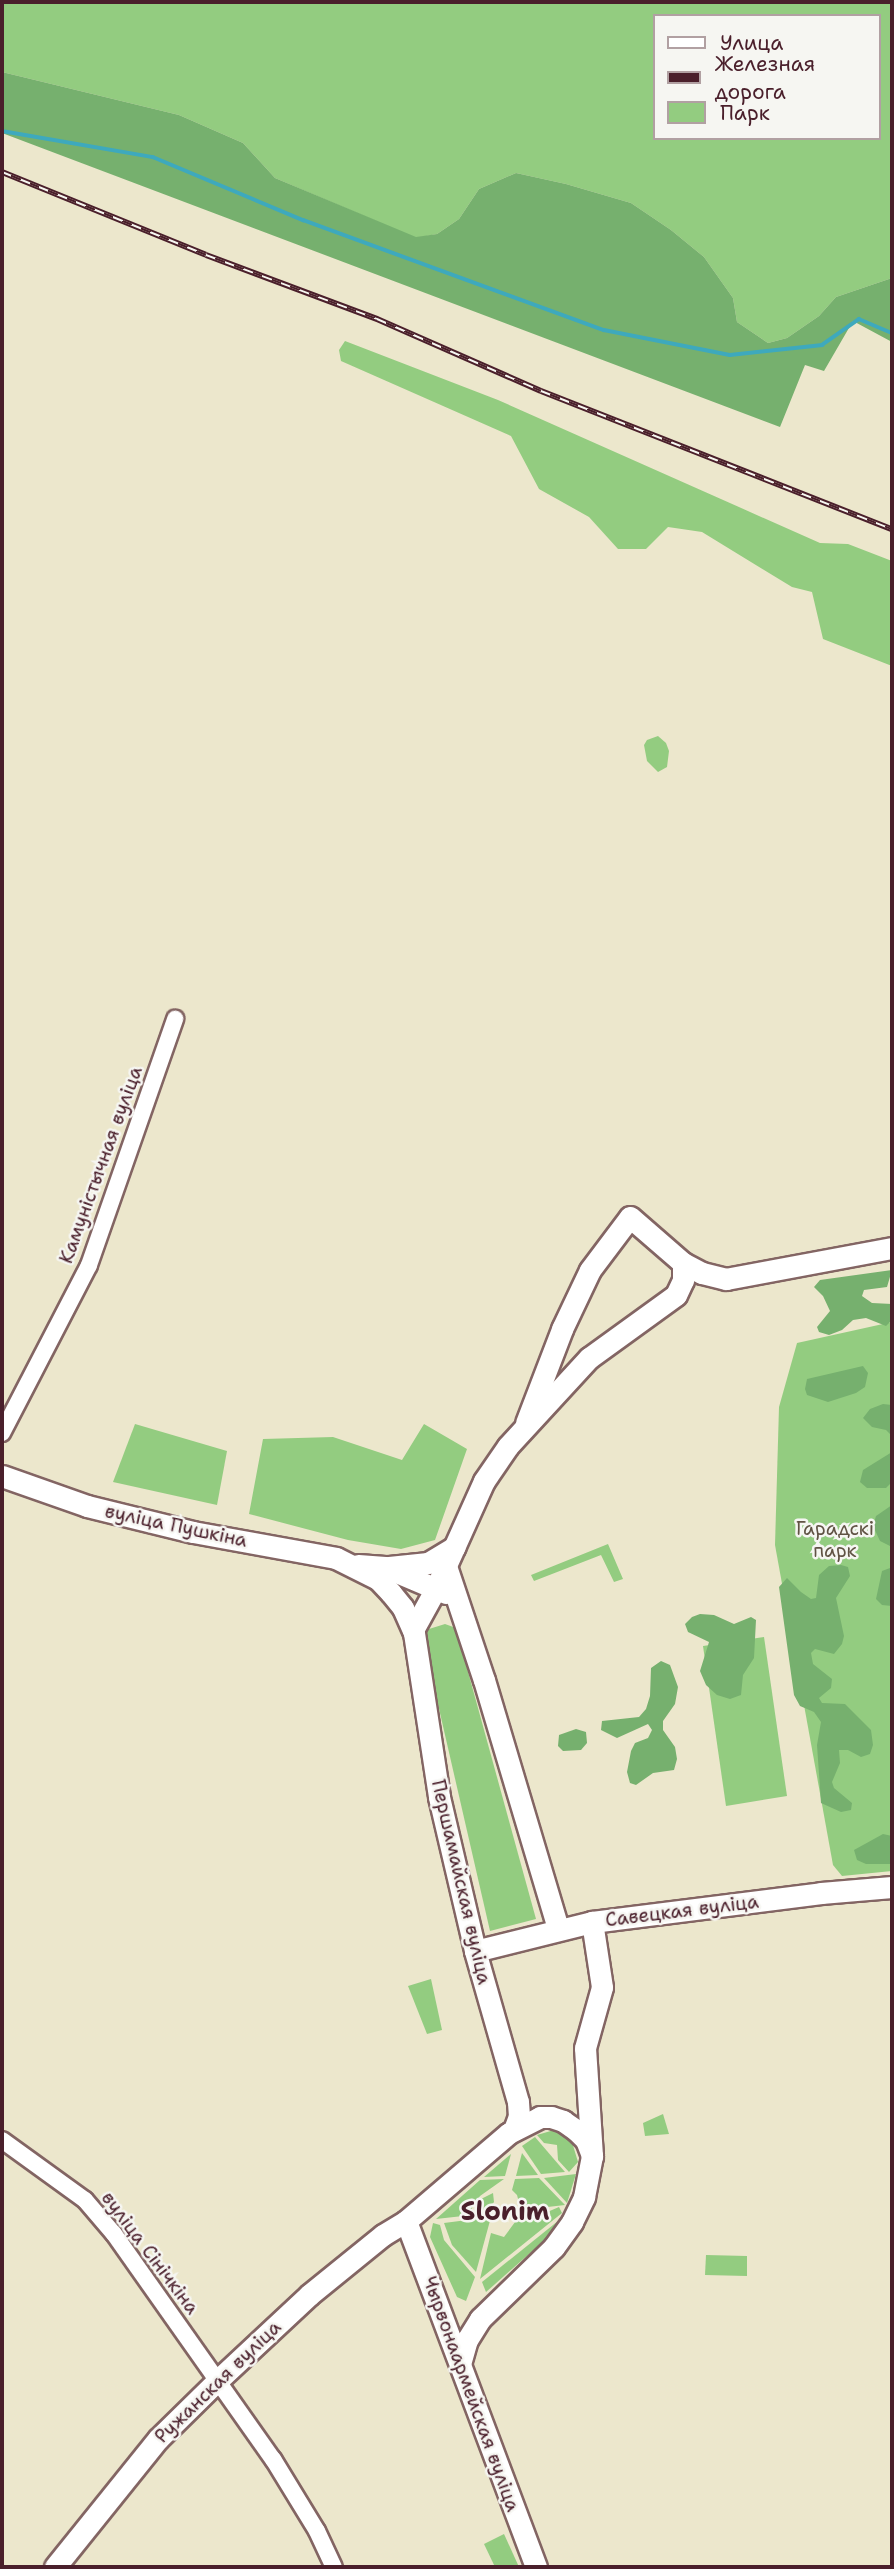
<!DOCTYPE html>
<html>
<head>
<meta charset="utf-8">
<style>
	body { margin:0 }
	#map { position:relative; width:894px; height:2569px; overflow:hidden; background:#ece7cc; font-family:"Shantell Sans",sans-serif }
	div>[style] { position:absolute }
	.green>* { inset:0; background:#93cc80 }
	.forest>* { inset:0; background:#76b06e }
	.stream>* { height:3.5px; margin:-1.75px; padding:0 1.75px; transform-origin:1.75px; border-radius:1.75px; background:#3ea9bd }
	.roads { filter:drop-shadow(2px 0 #836563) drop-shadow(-2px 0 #836563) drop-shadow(0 2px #836563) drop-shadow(0 -2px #836563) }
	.minor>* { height:16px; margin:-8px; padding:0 8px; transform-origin:8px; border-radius:8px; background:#fff }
	.major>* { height:21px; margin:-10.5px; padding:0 10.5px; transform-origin:10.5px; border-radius:10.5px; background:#fff }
	.rail>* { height:6px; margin-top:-3px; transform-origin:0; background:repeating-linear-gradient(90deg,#f6f6f2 0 10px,#4a1f2b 0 20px); box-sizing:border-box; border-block:2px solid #4a1f2b }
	span { translate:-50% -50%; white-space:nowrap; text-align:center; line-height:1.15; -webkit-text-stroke:5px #f6f6f2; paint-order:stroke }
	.street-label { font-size:19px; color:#4a1f2b }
	.park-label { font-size:19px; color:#605344 }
	.district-label { font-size:26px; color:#4a1f2b; font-weight:700 }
	.frame { position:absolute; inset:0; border:4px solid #4a1f2b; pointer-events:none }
	.legend { position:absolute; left:653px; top:14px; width:228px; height:126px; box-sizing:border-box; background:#f6f6f2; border:2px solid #b1a0a2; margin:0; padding:9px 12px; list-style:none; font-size:21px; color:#4a1f2b }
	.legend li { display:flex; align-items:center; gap:14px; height:35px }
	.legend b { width:35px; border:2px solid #b1a0a2 }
</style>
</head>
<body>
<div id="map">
	<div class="green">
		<i style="clip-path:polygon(evenodd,2px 2px,892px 2px,892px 278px,836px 297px,819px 316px,787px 338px,768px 343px,737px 322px,733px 298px,704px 257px,671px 230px,631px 203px,566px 184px,516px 173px,479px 189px,459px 219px,437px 234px,416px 238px,275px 178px,243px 143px,179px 115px,2px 72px,2px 2px,654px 16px,878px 16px,878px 138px,654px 138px,654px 16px)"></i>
		<i style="clip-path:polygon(345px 341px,498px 400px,820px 543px,848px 544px,892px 561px,892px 666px,823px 639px,812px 592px,792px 587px,702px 532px,668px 527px,646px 549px,618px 549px,589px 517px,539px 489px,511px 436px,341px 361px,339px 350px)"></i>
		<i style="clip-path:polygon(658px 736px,666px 743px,669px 751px,667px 767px,658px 772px,647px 761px,644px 745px,647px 740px)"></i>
		<i style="clip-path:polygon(892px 1322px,892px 1871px,842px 1876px,833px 1865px,775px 1545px,779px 1407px,797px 1343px)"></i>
		<i style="clip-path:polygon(135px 1424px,227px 1451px,217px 1505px,113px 1482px)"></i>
		<i style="clip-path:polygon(424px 1424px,467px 1449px,435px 1540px,401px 1549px,348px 1540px,249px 1514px,263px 1439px,333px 1437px,402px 1460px)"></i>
		<i style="clip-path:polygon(608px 1544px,623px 1579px,614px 1582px,601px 1555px,534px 1581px,531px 1575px)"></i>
		<i style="clip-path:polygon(445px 1624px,456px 1628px,536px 1919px,490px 1931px,423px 1639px,429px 1629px)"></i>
		<i style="clip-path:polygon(764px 1637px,787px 1796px,726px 1806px,703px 1646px)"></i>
		<i style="clip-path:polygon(431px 1979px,442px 2030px,427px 2034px,408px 1986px)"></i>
		<i style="clip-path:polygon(663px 2114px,669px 2134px,645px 2136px,643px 2123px)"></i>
		<i style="clip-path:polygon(554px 2130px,562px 2132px,572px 2142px,578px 2162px,569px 2172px,558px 2160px,557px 2145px,544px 2143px,537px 2135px)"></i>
		<i style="clip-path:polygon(535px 2137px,565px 2172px,541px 2174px,522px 2146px)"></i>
		<i style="clip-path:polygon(522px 2153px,538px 2175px,516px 2176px)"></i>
		<i style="clip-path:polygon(511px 2154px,505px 2176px,484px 2177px)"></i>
		<i style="clip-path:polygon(576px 2174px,567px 2203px,544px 2178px)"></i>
		<i style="clip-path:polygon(539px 2178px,565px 2205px,521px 2210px,517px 2195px,512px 2190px,515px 2179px)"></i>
		<i style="clip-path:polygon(504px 2179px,480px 2196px,472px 2208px,472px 2215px,436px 2219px,480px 2180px)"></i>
		<i style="clip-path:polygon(493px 2193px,494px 2202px,484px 2214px,475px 2215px,481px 2199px)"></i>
		<i style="clip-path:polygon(559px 2207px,562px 2213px,480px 2279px,491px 2233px,504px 2237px,521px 2214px,545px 2213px)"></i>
		<i style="clip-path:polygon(491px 2217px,476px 2272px,452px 2245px,444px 2223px)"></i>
		<i style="clip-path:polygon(558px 2221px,545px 2240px,486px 2292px,482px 2282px)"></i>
		<i style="clip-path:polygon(433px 2223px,440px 2225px,444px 2240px,475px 2277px,466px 2301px,457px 2297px,430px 2237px)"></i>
		<i style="clip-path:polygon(706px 2255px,747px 2256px,747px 2276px,705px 2275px)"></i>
		<i style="clip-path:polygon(504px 2534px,519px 2567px,495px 2567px,484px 2544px)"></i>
	</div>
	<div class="forest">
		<i style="clip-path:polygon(2px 72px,179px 115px,243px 143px,275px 178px,416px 237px,437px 234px,459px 219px,479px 189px,516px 173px,566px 184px,631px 203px,671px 230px,704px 257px,733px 298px,737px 322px,768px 343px,787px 338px,819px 316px,836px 297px,892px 278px,892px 342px,853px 321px,824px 371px,805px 365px,780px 427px,2px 133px)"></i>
		<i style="clip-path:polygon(892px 1270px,887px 1287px,864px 1290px,862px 1296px,872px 1303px,892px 1304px,892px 1320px,886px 1326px,866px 1318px,853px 1320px,842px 1330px,829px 1335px,819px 1332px,817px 1327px,830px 1311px,823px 1296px,814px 1287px,820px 1280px)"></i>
		<i style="clip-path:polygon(863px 1366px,868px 1373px,865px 1387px,856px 1393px,828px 1402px,807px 1395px,805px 1389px,807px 1379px)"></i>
		<i style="clip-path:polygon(883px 1404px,892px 1405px,892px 1436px,886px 1430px,872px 1427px,863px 1418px,870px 1409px)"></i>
		<i style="clip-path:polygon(892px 1452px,892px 1482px,886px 1488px,867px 1488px,860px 1482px,863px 1470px)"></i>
		<i style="clip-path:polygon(892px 1505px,892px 1547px,880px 1541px,873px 1526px,876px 1516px)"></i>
		<i style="clip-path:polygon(841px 1565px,848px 1567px,850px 1576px,836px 1598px,844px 1636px,842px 1644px,834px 1654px,815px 1649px,811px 1653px,813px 1664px,832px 1679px,831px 1688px,819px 1698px,822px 1703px,845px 1704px,871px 1730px,873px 1745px,870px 1754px,861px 1757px,848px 1750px,839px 1750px,840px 1763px,832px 1782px,834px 1788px,852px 1803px,851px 1810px,841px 1812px,821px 1803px,817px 1745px,821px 1722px,814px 1712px,800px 1706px,794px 1695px,779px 1587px,787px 1578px,801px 1592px,811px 1599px,816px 1598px,819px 1575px,829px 1566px)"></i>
		<i style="clip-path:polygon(890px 1568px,892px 1569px,892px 1606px,882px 1605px,876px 1599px,882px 1571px)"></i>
		<i style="clip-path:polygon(700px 1614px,714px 1615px,734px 1624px,751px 1617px,756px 1620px,754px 1658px,743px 1675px,741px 1695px,730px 1699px,717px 1695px,706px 1685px,700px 1671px,709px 1642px,688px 1632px,685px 1624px,692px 1617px)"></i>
		<i style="clip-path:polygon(661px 1661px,670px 1665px,678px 1687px,675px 1704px,663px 1721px,663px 1730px,675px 1747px,677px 1759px,674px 1770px,653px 1773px,636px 1785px,630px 1783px,627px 1772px,631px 1751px,635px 1743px,648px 1738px,652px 1730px,648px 1724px,617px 1738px,601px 1730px,602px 1721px,639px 1717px,646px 1709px,650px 1696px,651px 1668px)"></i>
		<i style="clip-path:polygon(576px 1729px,586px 1732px,587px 1743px,581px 1750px,563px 1751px,558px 1746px,559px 1735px)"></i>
		<i style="clip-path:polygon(883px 1834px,892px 1836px,892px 1864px,866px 1864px,857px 1860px,854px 1850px)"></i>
	</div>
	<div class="stream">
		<i style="left:2px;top:131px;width:153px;rotate:9.8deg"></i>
		<i style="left:153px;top:157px;width:163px;rotate:22.8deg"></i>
		<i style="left:303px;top:220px;width:320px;rotate:20.1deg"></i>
		<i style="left:604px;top:330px;width:128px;rotate:11.2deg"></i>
		<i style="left:730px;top:355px;width:93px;rotate:-6.2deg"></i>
		<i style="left:822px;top:345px;width:45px;rotate:-35.1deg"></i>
		<i style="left:859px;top:319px;width:36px;rotate:23deg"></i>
	</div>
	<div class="roads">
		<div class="minor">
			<i style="left:2px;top:1433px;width:189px;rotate:-62.6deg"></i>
			<i style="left:89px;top:1265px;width:261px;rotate:-70.7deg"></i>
			<i style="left:2px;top:2140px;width:102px;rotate:35.9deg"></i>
			<i style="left:85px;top:2200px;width:45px;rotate:49.5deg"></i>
			<i style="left:114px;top:2234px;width:276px;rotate:54.8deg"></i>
			<i style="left:273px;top:2459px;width:84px;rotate:58.6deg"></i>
			<i style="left:317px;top:2531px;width:40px;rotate:65deg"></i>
		</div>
		<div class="major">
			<i style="left:526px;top:1423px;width:101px;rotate:-69deg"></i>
			<i style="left:562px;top:1329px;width:65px;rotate:-64.6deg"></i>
			<i style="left:590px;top:1270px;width:66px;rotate:-53deg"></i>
			<i style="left:630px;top:1217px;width:70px;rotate:41deg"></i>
			<i style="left:683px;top:1263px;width:21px;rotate:28deg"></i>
			<i style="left:702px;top:1273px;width:25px;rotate:14deg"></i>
			<i style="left:726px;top:1279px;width:169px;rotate:-10.6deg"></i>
			<i style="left:2px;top:1476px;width:90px;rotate:19.4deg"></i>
			<i style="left:87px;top:1506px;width:109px;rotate:13.8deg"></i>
			<i style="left:193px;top:1532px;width:145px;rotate:10.3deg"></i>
			<i style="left:336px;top:1558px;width:47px;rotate:26.6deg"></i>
			<i style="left:378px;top:1579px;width:19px;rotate:47deg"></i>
			<i style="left:391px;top:1593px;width:19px;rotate:51deg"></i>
			<i style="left:403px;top:1608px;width:27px;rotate:66deg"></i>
			<i style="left:414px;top:1633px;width:166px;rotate:81.3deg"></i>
			<i style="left:439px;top:1797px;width:158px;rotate:76.8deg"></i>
			<i style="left:475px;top:1951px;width:157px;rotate:74.1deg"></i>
			<i style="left:518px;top:2102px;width:14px;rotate:86deg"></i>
			<i style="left:519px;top:2116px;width:15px;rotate:110deg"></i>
			<i style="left:358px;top:1565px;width:27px;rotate:4deg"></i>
			<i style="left:385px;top:1567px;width:66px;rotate:23.1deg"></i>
			<i style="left:446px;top:1566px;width:120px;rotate:71.6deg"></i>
			<i style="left:484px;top:1680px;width:260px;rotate:73.4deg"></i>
			<i style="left:389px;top:1567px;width:39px;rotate:-6deg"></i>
			<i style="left:428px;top:1563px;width:31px;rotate:-31deg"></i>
			<i style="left:413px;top:1630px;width:46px;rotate:-61.2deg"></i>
			<i style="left:435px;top:1590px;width:120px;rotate:-65.8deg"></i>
			<i style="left:484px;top:1481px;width:42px;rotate:-55.6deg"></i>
			<i style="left:508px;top:1446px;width:120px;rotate:-47.4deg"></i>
			<i style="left:589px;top:1358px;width:107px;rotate:-35.9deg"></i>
			<i style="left:676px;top:1295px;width:17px;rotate:-65deg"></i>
			<i style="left:683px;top:1280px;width:17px;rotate:-90deg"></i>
			<i style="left:475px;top:1951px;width:121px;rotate:-13.9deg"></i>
			<i style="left:592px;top:1922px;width:231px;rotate:-7.2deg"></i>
			<i style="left:821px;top:1893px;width:71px;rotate:-4.8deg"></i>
			<i style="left:406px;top:2221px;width:370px;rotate:69.4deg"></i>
			<i style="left:460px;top:2364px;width:25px;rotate:-74deg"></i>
			<i style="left:467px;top:2340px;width:25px;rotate:-58deg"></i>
			<i style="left:480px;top:2319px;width:103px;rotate:-44.2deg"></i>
			<i style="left:554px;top:2247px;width:31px;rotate:-54deg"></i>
			<i style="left:572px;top:2222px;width:28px;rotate:-64deg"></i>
			<i style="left:584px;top:2197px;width:42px;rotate:-79deg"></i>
			<i style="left:592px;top:2156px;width:108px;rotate:-93.7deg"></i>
			<i style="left:585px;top:2048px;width:63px;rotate:-74.4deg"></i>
			<i style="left:602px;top:1987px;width:66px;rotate:-98.7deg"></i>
			<i style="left:55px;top:2567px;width:164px;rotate:-51.2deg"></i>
			<i style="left:158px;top:2439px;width:84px;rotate:-44.5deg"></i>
			<i style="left:218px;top:2380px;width:125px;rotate:-43deg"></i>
			<i style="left:309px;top:2295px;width:95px;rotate:-39deg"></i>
			<i style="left:383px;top:2235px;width:27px;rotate:-31deg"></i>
			<i style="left:406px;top:2221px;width:135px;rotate:-40.5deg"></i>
			<i style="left:509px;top:2133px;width:35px;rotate:-27deg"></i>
			<i style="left:540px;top:2117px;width:11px"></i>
			<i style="left:551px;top:2117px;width:13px;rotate:18deg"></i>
			<i style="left:563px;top:2121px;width:16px;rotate:35deg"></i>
			<i style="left:576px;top:2130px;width:14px;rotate:45deg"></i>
			<i style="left:586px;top:2140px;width:17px;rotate:69deg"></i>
		</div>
	</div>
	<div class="rail">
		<i style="left:2px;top:172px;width:220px;rotate:22.1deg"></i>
		<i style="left:206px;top:255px;width:183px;rotate:20.5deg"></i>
		<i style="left:377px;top:319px;width:179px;rotate:23.7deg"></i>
		<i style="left:541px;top:391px;width:377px;rotate:21.5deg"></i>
	</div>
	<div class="street-label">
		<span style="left:101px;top:1165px;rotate:-70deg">Камуністычная вуліца</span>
		<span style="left:176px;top:1526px;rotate:12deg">вуліца Пушкіна</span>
		<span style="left:461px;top:1882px;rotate:77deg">Першамайская вуліца</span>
		<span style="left:682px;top:1911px;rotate:-7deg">Савецкая вуліца</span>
		<span style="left:150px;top:2253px;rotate:53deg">вуліца Сінічкіна</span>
		<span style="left:218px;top:2382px;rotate:-44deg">Ружанская вуліца</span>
		<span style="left:471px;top:2394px;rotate:70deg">Чырвонаармейская вуліца</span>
	</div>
	<div class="park-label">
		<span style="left:835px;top:1540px">Гарадскі<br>парк</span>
	</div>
	<div class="district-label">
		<span style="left:505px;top:2211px">Slonim</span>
	</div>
	<div class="frame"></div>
	<ul class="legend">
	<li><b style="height:9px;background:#fff"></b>Улица</li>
	<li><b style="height:9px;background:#4a1f2b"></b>Железная дорога</li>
	<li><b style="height:19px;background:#93cc80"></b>Парк</li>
	</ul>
</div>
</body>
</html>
